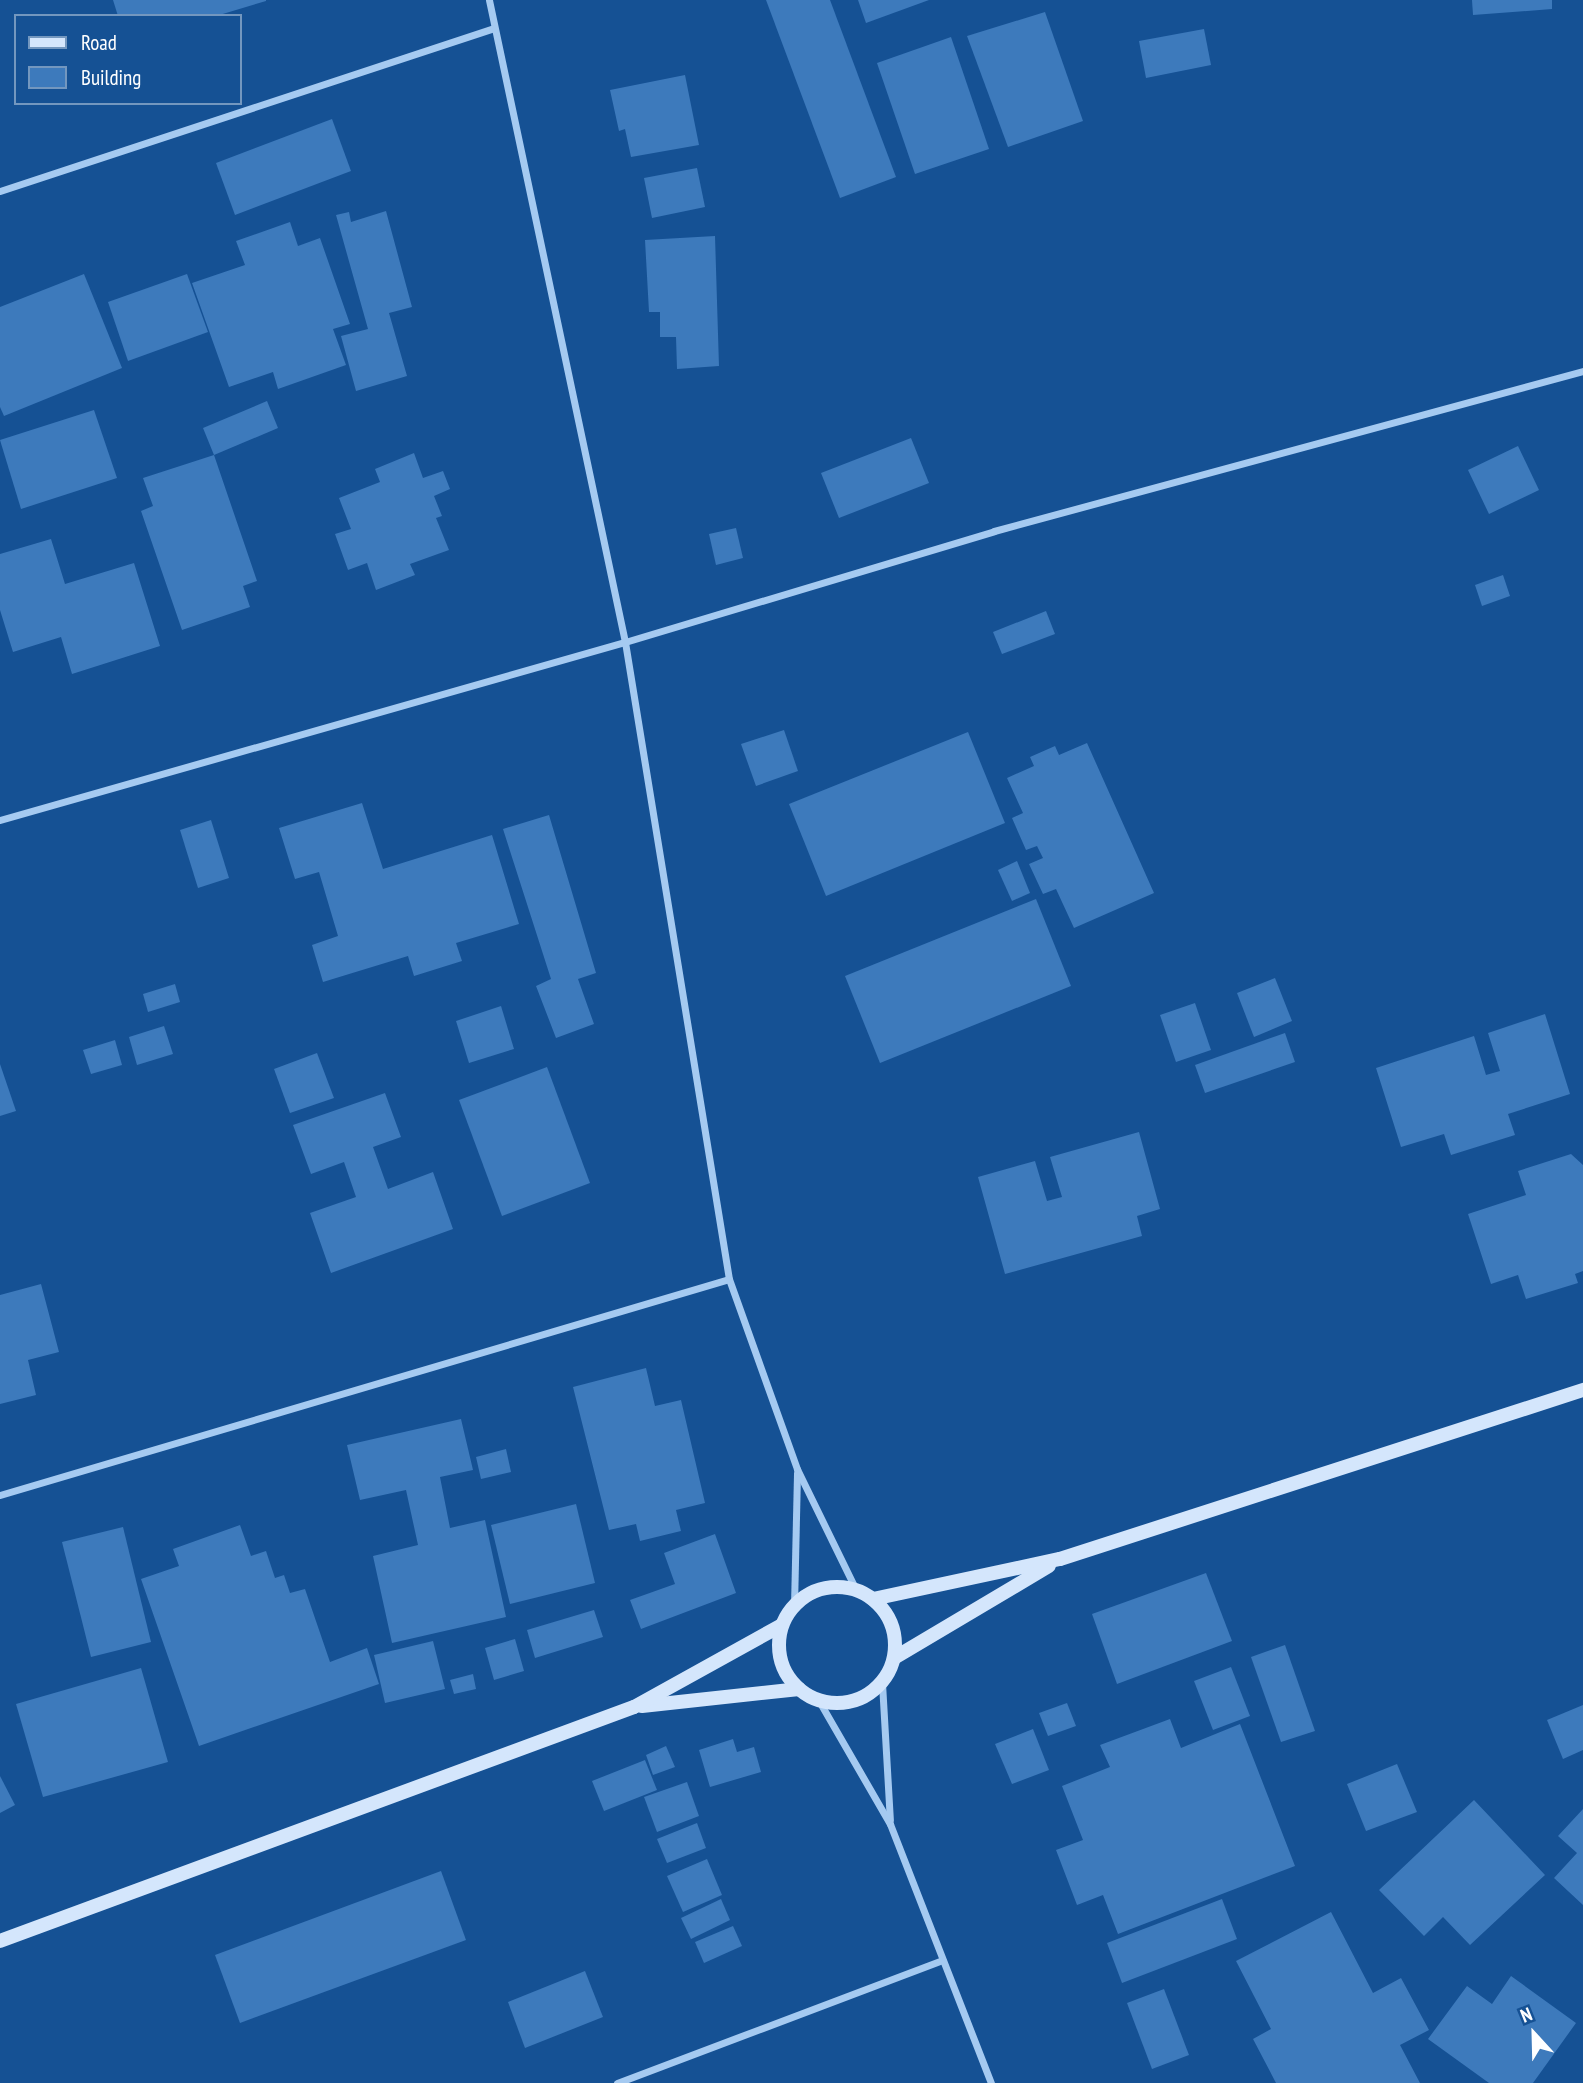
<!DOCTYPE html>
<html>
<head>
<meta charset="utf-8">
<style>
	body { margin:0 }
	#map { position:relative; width:1583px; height:2083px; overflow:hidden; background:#155194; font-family:"PT Sans Narrow",sans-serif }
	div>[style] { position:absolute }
	.building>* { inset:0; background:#3d7abc }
	.street>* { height:7px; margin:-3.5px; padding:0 3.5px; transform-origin:3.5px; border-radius:3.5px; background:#a5caf1 }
	.secondary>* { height:14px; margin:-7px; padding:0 7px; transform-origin:7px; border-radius:7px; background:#d4e6fc }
	.secondary>.ring { margin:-7px; padding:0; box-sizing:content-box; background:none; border:14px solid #d4e6fc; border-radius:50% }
	span { translate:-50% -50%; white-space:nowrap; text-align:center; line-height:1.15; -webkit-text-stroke:5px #155194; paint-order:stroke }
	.legend { position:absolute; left:14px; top:14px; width:228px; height:91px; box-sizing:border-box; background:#155194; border:2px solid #7397bf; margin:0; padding:9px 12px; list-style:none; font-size:21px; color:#fff }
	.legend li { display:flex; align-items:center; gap:14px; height:35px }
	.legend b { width:35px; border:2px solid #7397bf }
	.north { position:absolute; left:1499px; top:1999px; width:70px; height:70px; -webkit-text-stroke:5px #155194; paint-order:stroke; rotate:338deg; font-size:19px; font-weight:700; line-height:28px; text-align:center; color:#fff }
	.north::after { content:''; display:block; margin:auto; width:24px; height:32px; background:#fff; clip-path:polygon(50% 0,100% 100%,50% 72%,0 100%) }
</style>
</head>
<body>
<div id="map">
	<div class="building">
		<i style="clip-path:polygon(113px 0,266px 0,266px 1px,216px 16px,118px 16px)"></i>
		<i style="clip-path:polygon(766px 0,830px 0,896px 177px,840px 198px)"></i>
		<i style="clip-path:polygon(858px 0,929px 0,866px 23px)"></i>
		<i style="clip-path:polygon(1472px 0,1552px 0,1552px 9px,1473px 15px)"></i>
		<i style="clip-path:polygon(1045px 12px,1083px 121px,1008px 147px,967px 36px)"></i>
		<i style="clip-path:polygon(1204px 29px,1211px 65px,1146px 78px,1139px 41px)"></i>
		<i style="clip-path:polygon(951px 37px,989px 149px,915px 174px,877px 63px)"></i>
		<i style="clip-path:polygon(685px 75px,699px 145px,631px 157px,625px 129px,619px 131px,610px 90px)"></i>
		<i style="clip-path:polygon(332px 119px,351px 171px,235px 215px,216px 163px)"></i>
		<i style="clip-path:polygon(697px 168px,705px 207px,652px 218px,644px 178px)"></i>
		<i style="clip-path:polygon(386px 211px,412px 307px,389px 313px,407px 376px,356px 391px,341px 336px,368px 329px,336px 215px,349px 212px,351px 222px)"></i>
		<i style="clip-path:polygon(290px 222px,298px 246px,320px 238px,350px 324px,333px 329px,346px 365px,278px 389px,273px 372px,229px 387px,192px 283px,245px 265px,236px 241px)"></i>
		<i style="clip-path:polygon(715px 236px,719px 366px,677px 369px,676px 337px,660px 337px,660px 312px,649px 312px,645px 240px)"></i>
		<i style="clip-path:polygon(84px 274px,122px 368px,4px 416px,0 407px,0 307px)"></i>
		<i style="clip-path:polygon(187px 274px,208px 332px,128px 361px,108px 302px)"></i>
		<i style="clip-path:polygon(267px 401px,278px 428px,214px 455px,203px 428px)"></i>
		<i style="clip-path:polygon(94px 410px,117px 478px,21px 509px,0 440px)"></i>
		<i style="clip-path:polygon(911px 438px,929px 483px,839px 518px,821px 473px)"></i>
		<i style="clip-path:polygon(1518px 446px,1539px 490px,1489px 514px,1468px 470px)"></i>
		<i style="clip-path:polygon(414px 453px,423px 478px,443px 471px,450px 489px,434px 496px,442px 516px,436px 518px,449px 550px,410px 564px,415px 575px,376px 590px,367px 563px,348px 570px,335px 534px,351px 529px,339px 498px,380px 482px,375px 469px)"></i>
		<i style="clip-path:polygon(214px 455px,257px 581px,243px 586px,250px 607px,182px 630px,141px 511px,153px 506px,143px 478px)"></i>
		<i style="clip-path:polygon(736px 528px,743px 558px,716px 565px,709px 534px)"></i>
		<i style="clip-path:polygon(51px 539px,65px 584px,134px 563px,160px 646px,72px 674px,61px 637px,13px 652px,0 610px,0 554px)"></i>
		<i style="clip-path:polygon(1503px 575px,1510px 596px,1482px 606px,1475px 585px)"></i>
		<i style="clip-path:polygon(1046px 611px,1055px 634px,1002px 654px,993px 632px)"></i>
		<i style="clip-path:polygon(784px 730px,798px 771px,756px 786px,741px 744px)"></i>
		<i style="clip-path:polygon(968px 732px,1005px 823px,826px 896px,789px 804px)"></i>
		<i style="clip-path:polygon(1087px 743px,1154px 893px,1074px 928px,1056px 889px,1043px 894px,1029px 864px,1043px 858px,1037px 846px,1026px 850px,1012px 818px,1023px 813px,1007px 778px,1034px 766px,1030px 757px,1055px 746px,1059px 755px)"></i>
		<i style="clip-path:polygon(362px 803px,383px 869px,492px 835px,519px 924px,456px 943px,462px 961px,414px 976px,408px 956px,323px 982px,312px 945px,338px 936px,319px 872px,295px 879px,279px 828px)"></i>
		<i style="clip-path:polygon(549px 815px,596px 973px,578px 979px,594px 1024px,556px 1038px,536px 986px,551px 979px,503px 829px)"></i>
		<i style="clip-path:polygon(211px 820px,229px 878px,198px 888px,180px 830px)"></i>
		<i style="clip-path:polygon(1017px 861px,1030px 893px,1012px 901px,998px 870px)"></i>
		<i style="clip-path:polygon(1036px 899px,1071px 986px,880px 1063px,845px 976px)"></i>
		<i style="clip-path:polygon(1275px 978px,1292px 1021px,1254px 1037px,1237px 993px)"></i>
		<i style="clip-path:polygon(175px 984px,180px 1002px,148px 1012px,143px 994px)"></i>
		<i style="clip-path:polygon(1195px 1003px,1211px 1050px,1176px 1062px,1160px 1015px)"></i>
		<i style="clip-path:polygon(501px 1006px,514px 1049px,469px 1063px,456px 1021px)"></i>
		<i style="clip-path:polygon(1545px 1014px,1570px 1094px,1508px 1114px,1515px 1135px,1451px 1155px,1444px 1134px,1401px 1147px,1376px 1068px,1474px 1036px,1486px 1075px,1500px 1071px,1488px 1033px)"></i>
		<i style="clip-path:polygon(164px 1026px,173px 1054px,137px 1065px,129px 1037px)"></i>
		<i style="clip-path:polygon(1285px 1033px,1295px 1062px,1205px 1093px,1195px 1065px)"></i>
		<i style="clip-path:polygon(115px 1040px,122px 1065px,91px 1074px,83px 1050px)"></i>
		<i style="clip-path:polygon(317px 1053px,334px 1098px,290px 1113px,274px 1069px)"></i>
		<i style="clip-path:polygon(0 1064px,16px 1111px,0 1116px)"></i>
		<i style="clip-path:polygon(547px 1067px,590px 1183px,502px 1216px,459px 1100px)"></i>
		<i style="clip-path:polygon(385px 1093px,401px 1137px,373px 1147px,388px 1189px,433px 1172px,453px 1229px,331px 1273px,310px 1213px,356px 1197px,344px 1162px,311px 1174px,293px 1125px)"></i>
		<i style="clip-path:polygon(1139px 1132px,1160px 1209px,1137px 1216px,1142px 1236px,1005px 1274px,978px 1177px,1035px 1161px,1047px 1201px,1062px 1197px,1050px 1157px)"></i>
		<i style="clip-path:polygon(1571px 1154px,1583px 1165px,1583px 1271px,1575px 1274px,1578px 1283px,1526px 1299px,1518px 1275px,1491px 1284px,1468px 1214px,1526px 1195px,1518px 1171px)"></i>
		<i style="clip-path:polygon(41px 1284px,59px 1352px,28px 1360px,36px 1395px,0 1404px,0 1295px)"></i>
		<i style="clip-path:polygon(646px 1368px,655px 1406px,681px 1400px,705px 1503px,676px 1510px,681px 1531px,640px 1541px,636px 1524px,609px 1530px,573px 1387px)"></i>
		<i style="clip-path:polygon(461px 1419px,473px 1470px,440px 1477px,450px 1528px,485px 1520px,506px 1617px,392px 1643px,373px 1556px,418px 1545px,406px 1490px,360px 1500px,347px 1445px)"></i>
		<i style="clip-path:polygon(506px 1449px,511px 1472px,481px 1479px,476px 1457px)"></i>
		<i style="clip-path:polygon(576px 1504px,595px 1583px,510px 1604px,491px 1525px)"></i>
		<i style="clip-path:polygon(240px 1525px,251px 1556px,266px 1551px,275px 1578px,284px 1575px,290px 1593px,305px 1589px,330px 1662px,367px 1648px,379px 1684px,199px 1746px,141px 1579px,179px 1566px,173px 1549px)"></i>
		<i style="clip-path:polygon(123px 1527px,151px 1642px,91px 1657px,62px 1542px)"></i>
		<i style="clip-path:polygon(715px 1534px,736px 1593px,641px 1629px,630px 1600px,675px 1584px,664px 1553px)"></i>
		<i style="clip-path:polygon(1206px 1573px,1232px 1641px,1117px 1684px,1092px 1614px)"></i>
		<i style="clip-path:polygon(594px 1610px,603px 1637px,535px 1658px,527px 1630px)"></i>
		<i style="clip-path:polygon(515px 1639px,524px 1671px,494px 1680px,485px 1648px)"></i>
		<i style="clip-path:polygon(433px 1641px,445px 1689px,385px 1703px,374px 1655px)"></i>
		<i style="clip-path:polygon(1285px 1645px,1315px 1731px,1281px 1742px,1251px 1657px)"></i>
		<i style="clip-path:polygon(1231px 1667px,1250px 1716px,1213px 1730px,1194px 1681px)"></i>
		<i style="clip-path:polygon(141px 1668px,168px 1762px,43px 1797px,16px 1704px)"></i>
		<i style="clip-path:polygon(473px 1674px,476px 1689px,454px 1694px,450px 1680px)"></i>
		<i style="clip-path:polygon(1067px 1703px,1076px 1726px,1048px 1736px,1039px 1713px)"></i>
		<i style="clip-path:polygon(1583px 1705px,1583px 1750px,1563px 1759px,1547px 1720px)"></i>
		<i style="clip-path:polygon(1170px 1719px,1181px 1748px,1240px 1724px,1295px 1866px,1118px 1934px,1103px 1895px,1077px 1905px,1056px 1850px,1083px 1840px,1062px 1786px,1110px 1767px,1100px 1745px)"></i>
		<i style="clip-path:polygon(1033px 1729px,1049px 1770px,1012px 1784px,995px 1744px)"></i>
		<i style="clip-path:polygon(733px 1739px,737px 1752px,754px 1747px,761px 1772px,710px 1787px,699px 1750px)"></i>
		<i style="clip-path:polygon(666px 1746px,675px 1767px,653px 1775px,646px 1755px)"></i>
		<i style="clip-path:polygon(645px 1760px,657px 1790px,604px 1811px,592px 1781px)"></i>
		<i style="clip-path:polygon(1397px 1764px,1417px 1812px,1366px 1831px,1347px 1784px)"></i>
		<i style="clip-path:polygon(0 1776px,15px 1805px,0 1813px)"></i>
		<i style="clip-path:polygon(687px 1782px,699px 1816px,657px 1832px,644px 1797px)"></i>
		<i style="clip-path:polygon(1474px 1800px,1545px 1875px,1470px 1945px,1443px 1917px,1424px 1936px,1379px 1890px)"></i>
		<i style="clip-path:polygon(1583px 1809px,1583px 1905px,1554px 1878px,1577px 1853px,1558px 1836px)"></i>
		<i style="clip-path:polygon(697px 1823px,706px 1848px,667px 1863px,657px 1839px)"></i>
		<i style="clip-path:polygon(707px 1859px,722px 1895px,683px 1912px,667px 1876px)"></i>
		<i style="clip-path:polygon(441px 1871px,466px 1940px,240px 2023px,215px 1955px)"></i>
		<i style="clip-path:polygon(721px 1899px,730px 1920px,691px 1939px,681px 1918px)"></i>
		<i style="clip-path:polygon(1222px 1899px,1237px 1939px,1122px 1983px,1107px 1943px)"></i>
		<i style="clip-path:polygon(1331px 1912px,1373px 1993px,1401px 1978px,1429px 2030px,1400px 2045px,1420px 2083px,1276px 2083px,1253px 2039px,1271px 2029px,1236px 1961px)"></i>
		<i style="clip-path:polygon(733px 1926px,742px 1946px,704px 1963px,695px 1942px)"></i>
		<i style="clip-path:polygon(585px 1971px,603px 2017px,525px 2048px,508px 2002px)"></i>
		<i style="clip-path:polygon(1511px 1976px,1576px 2023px,1533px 2083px,1489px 2083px,1428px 2039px,1467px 1986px,1492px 2004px)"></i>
		<i style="clip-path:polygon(1164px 1989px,1189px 2055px,1152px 2069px,1127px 2003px)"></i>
	</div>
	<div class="street">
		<i style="left:489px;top:0;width:656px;rotate:78.04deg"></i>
		<i style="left:625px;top:642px;width:645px;rotate:80.73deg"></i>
		<i style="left:729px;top:1279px;width:202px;rotate:70.3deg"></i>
		<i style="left:797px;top:1469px;width:135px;rotate:64deg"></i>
		<i style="left:0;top:191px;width:520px;rotate:-18.26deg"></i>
		<i style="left:0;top:820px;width:650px;rotate:-15.9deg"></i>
		<i style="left:625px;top:642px;width:385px;rotate:-16.7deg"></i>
		<i style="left:994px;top:531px;width:610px;rotate:-15.2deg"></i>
		<i style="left:0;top:1495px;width:760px;rotate:-16.5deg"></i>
		<i style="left:794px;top:1606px;width:133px;rotate:-88.7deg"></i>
		<i style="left:882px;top:1683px;width:137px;rotate:86.7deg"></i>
		<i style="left:819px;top:1701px;width:142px;rotate:60deg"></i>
		<i style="left:890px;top:1824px;width:278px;rotate:68.7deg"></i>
		<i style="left:617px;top:2083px;width:348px;rotate:-20.7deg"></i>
	</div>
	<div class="secondary">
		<i class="ring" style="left:779px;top:1587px;width:102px;height:102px"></i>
		<i style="left:873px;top:1599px;width:191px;rotate:-12.1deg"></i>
		<i style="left:1060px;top:1559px;width:550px;rotate:-17.91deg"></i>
		<i style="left:894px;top:1658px;width:180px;rotate:-30.7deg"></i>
		<i style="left:642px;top:1706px;width:158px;rotate:-6.2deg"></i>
		<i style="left:0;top:1941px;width:676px;rotate:-20.26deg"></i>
		<i style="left:634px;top:1707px;width:169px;rotate:-29deg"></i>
	</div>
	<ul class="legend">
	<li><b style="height:9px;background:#d4e6fc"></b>Road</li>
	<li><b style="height:19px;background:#3d7abc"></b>Building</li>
	</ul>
	<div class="north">N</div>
</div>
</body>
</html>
